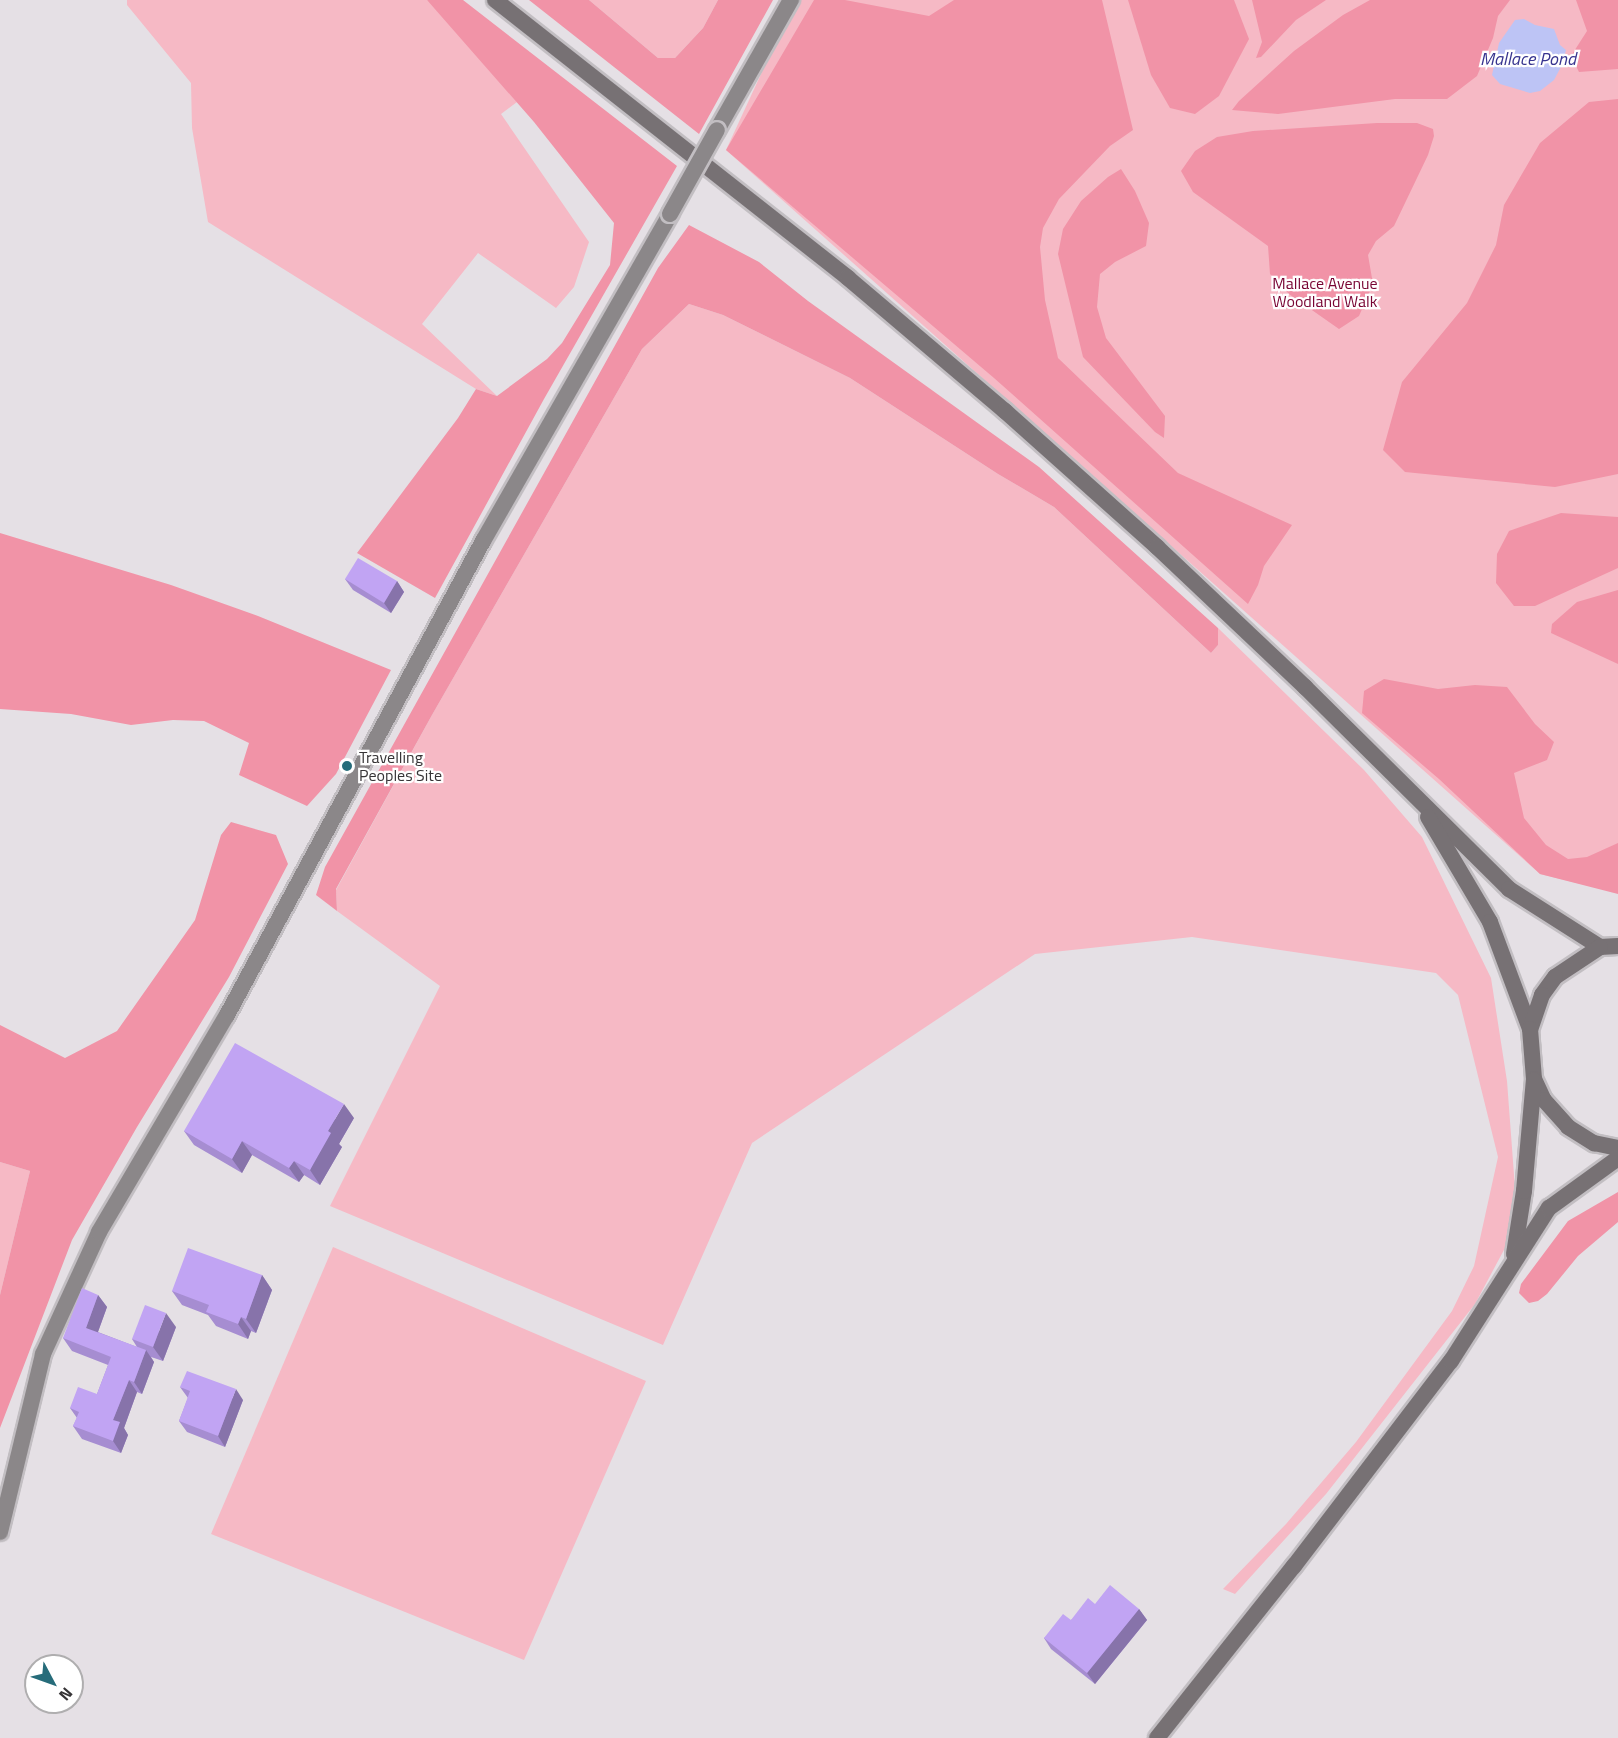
<!DOCTYPE html>
<html>
<head>
<meta charset="utf-8">
<style>
	body { margin:0 }
	#map { position:relative; width:1618px; height:1738px; overflow:hidden; background:#e5e0e5; font-family:"Titillium Web",sans-serif }
	div>[style] { position:absolute }
	.green>* { inset:0; background:#f6b9c5 }
	.forest>* { inset:0; background:#f193a7 }
	.water>* { inset:0; background:#bdc4f5 }
	.roads { filter:drop-shadow(2px 0 #c2bec2) drop-shadow(-2px 0 #c2bec2) drop-shadow(0 2px #c2bec2) drop-shadow(0 -2px #c2bec2) }
	.secondary>* { height:16px; margin:-8px; padding:0 8px; transform-origin:8px; border-radius:8px; background:#8b8789 }
	.primary>* { height:16px; margin:-8px; padding:0 8px; transform-origin:8px; border-radius:8px; background:#777174 }
	.bridges { filter:drop-shadow(2px 0 #c2bec2) drop-shadow(-2px 0 #c2bec2) drop-shadow(0 2px #c2bec2) drop-shadow(0 -2px #c2bec2) }
	.secondary-bridge>* { height:16px; margin:-8px; padding:0 8px; transform-origin:8px; border-radius:8px; background:#8b8789 }
	.wall>* { inset:0; background:#a68dd1 }
	.shaded-wall>* { inset:0; background:#8773aa }
	.building>* { inset:0; background:#c1a4f3 }
	.dots>* { width:16px; height:16px; translate:-50% -50%; box-sizing:border-box; border:3px solid #fff; border-radius:50% }
	span { translate:-50% -50%; white-space:nowrap; text-align:center; line-height:1.15; -webkit-text-stroke:4.5px #fff; paint-order:stroke }
	.park-label { font-size:16px; color:#780433 }
	.poi-label { font-size:16px; color:#363436 }
	.left { translate:0 -50%; text-align:left }
	.water-label { font-size:18px; color:#37348f; font-style:italic }
	.north { position:absolute; left:24px; top:1654px; width:60px; height:60px; box-sizing:border-box; background:#fff; border:2px solid #afaeaf; border-radius:50%; rotate:131deg; font-size:16px; font-weight:700; line-height:24px; text-align:center; color:#363436 }
	.north::after { content:''; display:block; margin:auto; width:21px; height:27px; background:#266c7a; clip-path:polygon(50% 0,100% 100%,50% 72%,0 100%) }
</style>
</head>
<body>
<div id="map">
	<div class="green">
		<i style="clip-path:polygon(127px 0,427px 0,430px 2px,517px 102px,501px 114px,589px 242px,574px 287px,556px 308px,478px 253px,422px 324px,497px 396px,476px 389px,208px 222px,192px 128px,191px 83px,127px 5px)"></i>
		<i style="clip-path:polygon(589px 0,718px 0,703px 28px,675px 58px,658px 58px)"></i>
		<i style="clip-path:polygon(795px 0,1618px 0,1618px 893px,1540px 874px,726px 150px)"></i>
		<i style="clip-path:polygon(689px 304px,723px 315px,850px 378px,998px 474px,1054px 507px,1211px 653px,1218px 645px,1218px 628px,1364px 770px,1422px 837px,1491px 978px,1507px 1081px,1515px 1188px,1505px 1248px,1475px 1304px,1326px 1494px,1235px 1594px,1223px 1589px,1286px 1524px,1356px 1442px,1452px 1311px,1474px 1266px,1498px 1157px,1458px 995px,1436px 973px,1192px 937px,1035px 954px,752px 1143px,663px 1345px,330px 1206px,440px 986px,337px 911px,336px 890px,432px 715px,642px 349px)"></i>
		<i style="clip-path:polygon(0 1162px,30px 1171px,0 1295px)"></i>
		<i style="clip-path:polygon(333px 1247px,646px 1381px,524px 1660px,211px 1534px)"></i>
	</div>
	<div class="forest">
		<i style="clip-path:polygon(427px 0,463px 0,677px 166px,544px 399px,435px 598px,357px 553px,458px 418px,476px 389px,497px 396px,547px 359px,562px 343px,610px 265px,614px 223px,534px 122px)"></i>
		<i style="clip-path:polygon(529px 0,589px 0,658px 58px,675px 58px,703px 28px,718px 0,773px 0,699px 134px)"></i>
		<i style="clip-path:polygon(814px 0,845px 0,929px 16px,954px 0,1102px 0,1133px 130px,1110px 146px,1059px 199px,1043px 228px,1040px 247px,1045px 300px,1058px 358px,1178px 473px,1292px 525px,1264px 566px,1258px 585px,1248px 604px,994px 378px,726px 150px)"></i>
		<i style="clip-path:polygon(1128px 0,1234px 0,1249px 39px,1219px 96px,1195px 114px,1170px 108px,1151px 75px)"></i>
		<i style="clip-path:polygon(1252px 0,1326px 0,1296px 20px,1261px 57px,1256px 58px,1262px 42px)"></i>
		<i style="clip-path:polygon(1370px 0,1510px 0,1498px 16px,1493px 38px,1477px 76px,1447px 99px,1395px 99px,1278px 114px,1232px 110px,1239px 101px,1294px 51px,1343px 15px)"></i>
		<i style="clip-path:polygon(1576px 0,1618px 0,1618px 69px,1579px 72px,1571px 56px,1587px 31px)"></i>
		<i style="clip-path:polygon(1618px 99px,1618px 474px,1555px 487px,1405px 472px,1383px 450px,1402px 382px,1467px 303px,1496px 245px,1504px 205px,1540px 143px,1589px 102px)"></i>
		<i style="clip-path:polygon(1377px 123px,1417px 123px,1433px 129px,1434px 136px,1428px 155px,1394px 226px,1376px 241px,1368px 255px,1373px 284px,1359px 316px,1339px 329px,1289px 294px,1270px 274px,1268px 246px,1193px 192px,1181px 171px,1195px 151px,1217px 137px,1253px 131px)"></i>
		<i style="clip-path:polygon(1121px 169px,1135px 191px,1149px 223px,1146px 246px,1115px 262px,1100px 274px,1097px 307px,1106px 338px,1165px 416px,1164px 438px,1155px 432px,1083px 357px,1058px 254px,1063px 229px,1081px 201px,1108px 177px)"></i>
		<i style="clip-path:polygon(689px 225px,759px 262px,808px 301px,1039px 467px,1218px 628px,1218px 645px,1211px 653px,1054px 507px,998px 474px,850px 378px,723px 315px,689px 304px,642px 349px,432px 715px,336px 889px,337px 911px,316px 895px,325px 867px,658px 268px)"></i>
		<i style="clip-path:polygon(1561px 513px,1618px 517px,1618px 568px,1535px 606px,1514px 606px,1496px 583px,1497px 554px,1509px 531px)"></i>
		<i style="clip-path:polygon(0 533px,171px 585px,258px 616px,391px 670px,336px 774px,307px 806px,239px 775px,249px 743px,204px 721px,173px 720px,131px 725px,71px 714px,0 709px)"></i>
		<i style="clip-path:polygon(1618px 590px,1618px 664px,1551px 633px,1552px 624px,1577px 602px)"></i>
		<i style="clip-path:polygon(1384px 679px,1438px 689px,1475px 685px,1507px 687px,1535px 724px,1554px 742px,1547px 760px,1514px 773px,1524px 818px,1546px 845px,1568px 859px,1587px 857px,1618px 843px,1618px 894px,1540px 874px,1439px 779px,1362px 713px,1364px 691px)"></i>
		<i style="clip-path:polygon(231px 822px,276px 835px,288px 864px,229px 977px,137px 1127px,72px 1240px,0 1428px,0 1295px,30px 1171px,0 1162px,0 1025px,65px 1058px,117px 1031px,195px 920px,221px 835px)"></i>
		<i style="clip-path:polygon(1618px 1192px,1618px 1222px,1578px 1256px,1547px 1294px,1538px 1301px,1529px 1303px,1519px 1293px,1521px 1284px,1568px 1221px)"></i>
	</div>
	<div class="water">
		<i style="clip-path:polygon(1524px 19px,1535px 25px,1554px 29px,1560px 45px,1566px 50px,1562px 65px,1554px 80px,1540px 91px,1530px 93px,1500px 84px,1492px 75px,1499px 43px,1515px 20px)"></i>
	</div>
	<div class="roads">
		<div class="secondary">
			<i style="left:717px;top:130px;width:150px;rotate:-60.4deg"></i>
			<i style="left:0;top:1532px;width:183px;rotate:-76.4deg"></i>
			<i style="left:43px;top:1354px;width:134px;rotate:-65.3deg"></i>
			<i style="left:99px;top:1232px;width:252px;rotate:-59.5deg"></i>
			<i style="left:227px;top:1015px;width:539px;rotate:-61.63deg"></i>
			<i style="left:483px;top:541px;width:377px;rotate:-60.2deg"></i>
		</div>
		<div class="primary">
			<i style="left:495px;top:0;width:449px;rotate:38.2deg"></i>
			<i style="left:848px;top:278px;width:206px;rotate:40.3deg"></i>
			<i style="left:1005px;top:411px;width:204px;rotate:41.8deg"></i>
			<i style="left:1157px;top:547px;width:204px;rotate:43.4deg"></i>
			<i style="left:1305px;top:687px;width:287px;rotate:44.7deg"></i>
			<i style="left:1509px;top:889px;width:108px;rotate:32.5deg"></i>
			<i style="left:1428px;top:817px;width:122px;rotate:59.4deg"></i>
			<i style="left:1490px;top:922px;width:114px;rotate:69.5deg"></i>
			<i style="left:1618px;top:946px;width:18px;rotate:177deg"></i>
			<i style="left:1600px;top:947px;width:54px;rotate:146.3deg"></i>
			<i style="left:1555px;top:977px;width:22px;rotate:126deg"></i>
			<i style="left:1542px;top:995px;width:36px;rotate:109deg"></i>
			<i style="left:1530px;top:1029px;width:50px;rotate:85.4deg"></i>
			<i style="left:1534px;top:1079px;width:23px;rotate:65deg"></i>
			<i style="left:1544px;top:1100px;width:36px;rotate:48deg"></i>
			<i style="left:1568px;top:1127px;width:31px;rotate:32deg"></i>
			<i style="left:1594px;top:1143px;width:25px;rotate:12deg"></i>
			<i style="left:1514px;top:1254px;width:64px;rotate:-81deg"></i>
			<i style="left:1524px;top:1191px;width:111px;rotate:-84.9deg"></i>
			<i style="left:1157px;top:1738px;width:220px;rotate:-51.5deg"></i>
			<i style="left:1294px;top:1566px;width:258px;rotate:-52.6deg"></i>
			<i style="left:1451px;top:1361px;width:182px;rotate:-57.4deg"></i>
			<i style="left:1549px;top:1208px;width:85px;rotate:-35.9deg"></i>
		</div>
	</div>
	<div class="bridges">
		<div class="secondary-bridge">
			<i style="left:670px;top:214px;width:96px;rotate:-60.8deg"></i>
		</div>
	</div>
	<div class="wall">
		<i style="clip-path:polygon(345px 579px,397px 581px,404px 592px,391px 613px,353px 590px)"></i>
		<i style="clip-path:polygon(354px 1118px,339px 1144px,342px 1147px,320px 1185px,304px 1175px,299px 1182px,252px 1155px,242px 1173px,194px 1145px,184px 1131px)"></i>
		<i style="clip-path:polygon(262px 1275px,272px 1290px,256px 1333px,251px 1331px,248px 1339px,216px 1326px,208px 1315px,182px 1305px,172px 1291px)"></i>
		<i style="clip-path:polygon(98px 1295px,107px 1307px,98px 1332px,137px 1347px,132px 1339px,176px 1327px,163px 1361px,151px 1357px,154px 1362px,142px 1394px,137px 1392px,124px 1428px,128px 1435px,121px 1453px,82px 1439px,73px 1426px,77px 1418px,70px 1408px,97px 1394px,108px 1365px,72px 1351px,63px 1338px)"></i>
		<i style="clip-path:polygon(180px 1387px,243px 1400px,225px 1447px,187px 1432px,179px 1421px,188px 1398px)"></i>
		<i style="clip-path:polygon(1095px 1604px,1139px 1609px,1147px 1620px,1095px 1684px,1051px 1649px,1044px 1638px)"></i>
	</div>
	<div class="shaded-wall">
		<i style="clip-path:polygon(397px 581px,404px 592px,391px 613px,384px 603px)"></i>
		<i style="clip-path:polygon(344px 1104px,354px 1118px,339px 1144px,342px 1147px,320px 1185px,310px 1170px,328px 1131px)"></i>
		<i style="clip-path:polygon(242px 1141px,252px 1155px,242px 1173px,232px 1159px)"></i>
		<i style="clip-path:polygon(294px 1161px,304px 1175px,299px 1182px,289px 1168px)"></i>
		<i style="clip-path:polygon(262px 1275px,272px 1290px,256px 1333px,246px 1319px)"></i>
		<i style="clip-path:polygon(98px 1295px,107px 1307px,95px 1340px,86px 1328px)"></i>
		<i style="clip-path:polygon(166px 1313px,176px 1327px,163px 1361px,153px 1347px)"></i>
		<i style="clip-path:polygon(241px 1317px,251px 1331px,248px 1339px,238px 1324px)"></i>
		<i style="clip-path:polygon(146px 1350px,154px 1362px,142px 1394px,134px 1382px)"></i>
		<i style="clip-path:polygon(129px 1380px,137px 1392px,124px 1428px,128px 1435px,121px 1453px,113px 1441px,113px 1420px)"></i>
		<i style="clip-path:polygon(236px 1389px,243px 1400px,225px 1447px,218px 1436px)"></i>
		<i style="clip-path:polygon(1139px 1609px,1147px 1620px,1095px 1684px,1087px 1673px)"></i>
	</div>
	<div class="building">
		<i style="clip-path:polygon(358px 558px,397px 581px,384px 603px,345px 579px)"></i>
		<i style="clip-path:polygon(235px 1043px,344px 1104px,328px 1131px,331px 1133px,310px 1170px,294px 1161px,289px 1168px,242px 1141px,232px 1159px,184px 1131px)"></i>
		<i style="clip-path:polygon(188px 1248px,262px 1275px,246px 1319px,241px 1317px,238px 1324px,206px 1312px,209px 1305px,172px 1291px)"></i>
		<i style="clip-path:polygon(82px 1288px,98px 1295px,86px 1328px,146px 1350px,134px 1382px,129px 1380px,113px 1420px,120px 1422px,113px 1441px,73px 1426px,79px 1412px,70px 1408px,78px 1387px,97px 1394px,111px 1357px,63px 1338px)"></i>
		<i style="clip-path:polygon(145px 1305px,166px 1313px,153px 1347px,132px 1339px)"></i>
		<i style="clip-path:polygon(187px 1371px,236px 1389px,218px 1436px,179px 1421px,190px 1391px,180px 1387px)"></i>
		<i style="clip-path:polygon(1110px 1585px,1139px 1609px,1087px 1673px,1044px 1638px,1063px 1614px,1071px 1620px,1088px 1598px,1095px 1604px)"></i>
	</div>
	<div class="dots">
		<i style="left:347px;top:766px;background:#266c7a"></i>
	</div>
	<div class="park-label">
		<span style="left:1325px;top:292px">Mallace Avenue<br>Woodland Walk</span>
	</div>
	<div class="poi-label">
		<span class="left" style="left:359px;top:766px">Travelling<br>Peoples Site</span>
	</div>
	<div class="water-label">
		<span style="left:1528px;top:59px">Mallace Pond</span>
	</div>
	<div class="north">N</div>
</div>
</body>
</html>
